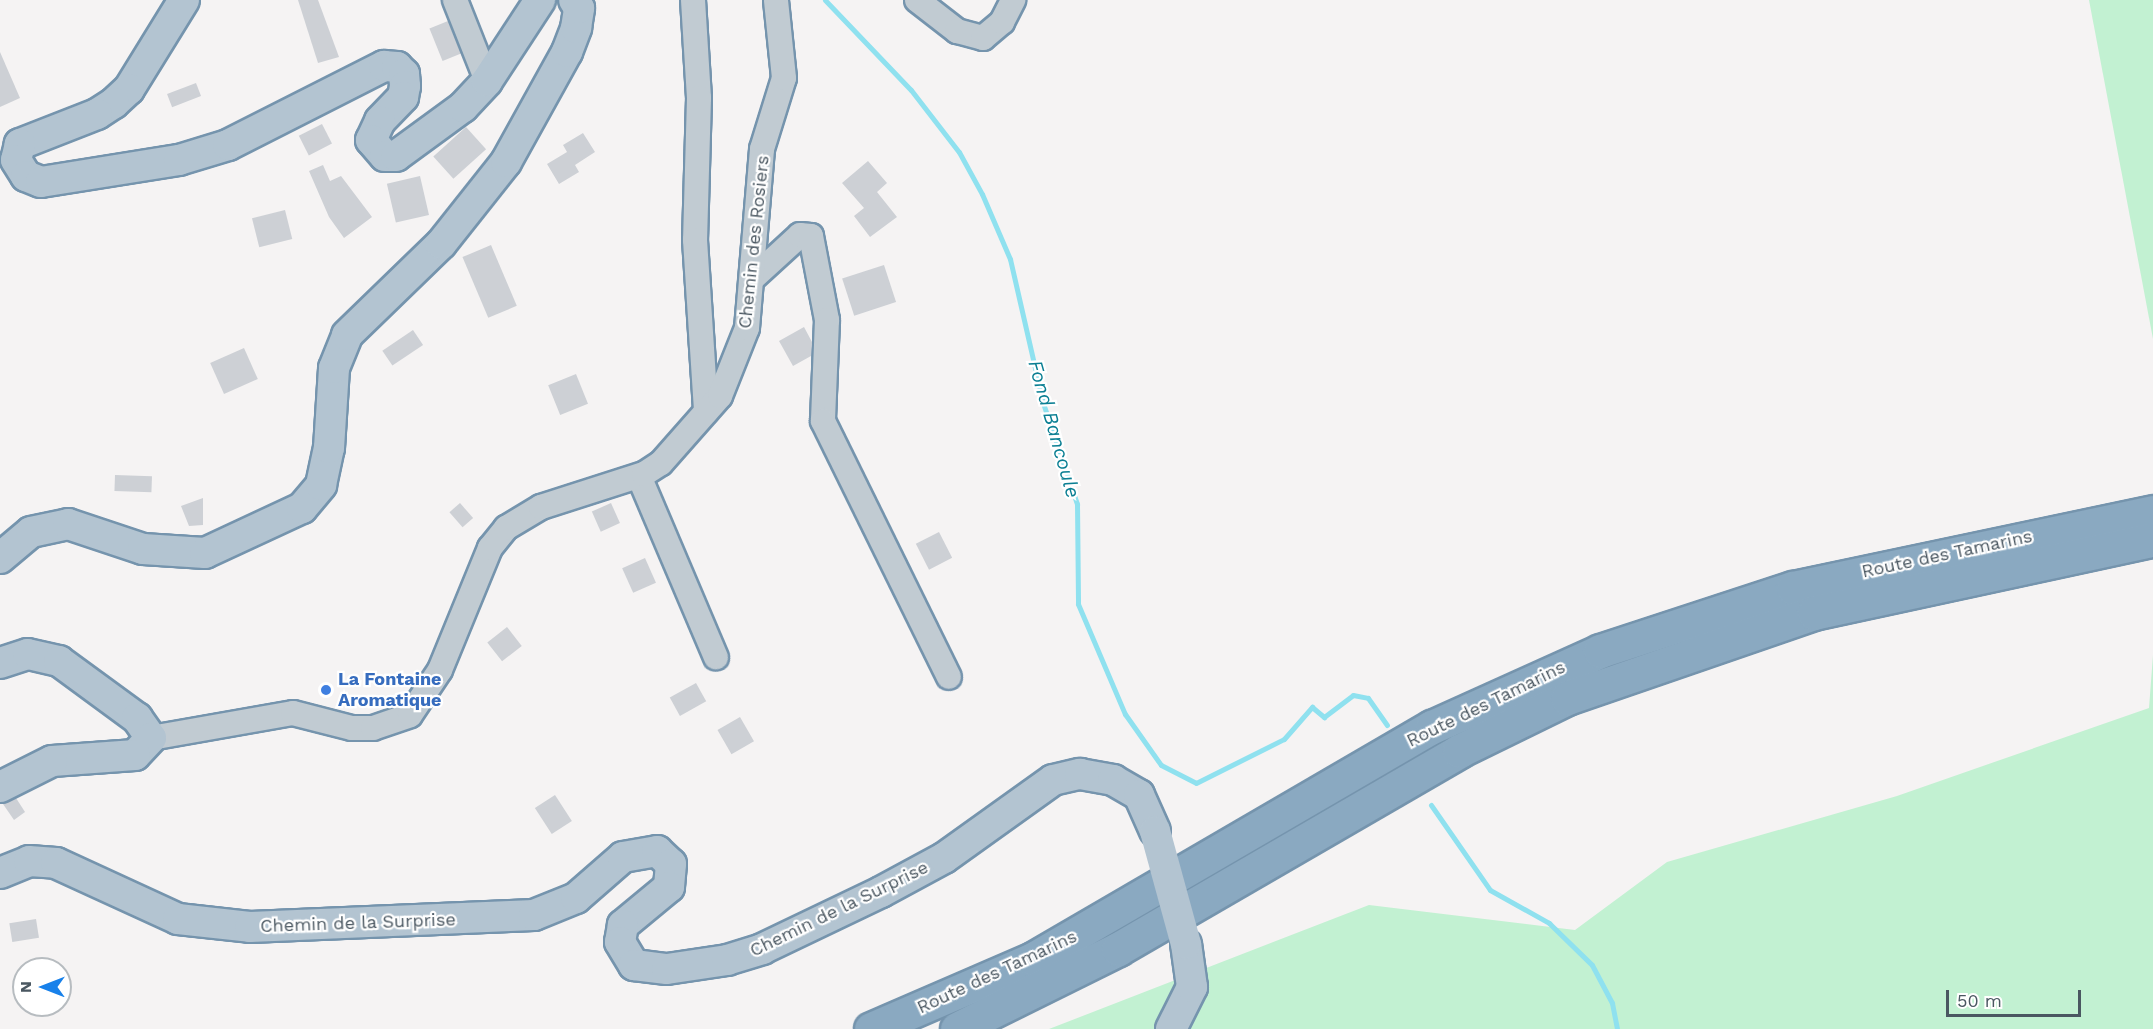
<!DOCTYPE html>
<style>
body{margin:0}
#map{position:relative;width:2153px;height:1029px;overflow:hidden;background:#f5f3f3;font-family:"Work Sans",sans-serif}
div>[style]{position:absolute}
[style*='--x']{left:calc(var(--x)*1px);top:calc(var(--y)*1px);width:calc(var(--w)*1px);rotate:calc(var(--a)*1deg)}
.green>*{inset:0;background:#c2f1d2}
.stream>*{height:5px;margin:-2.5px;padding:0 2.5px;transform-origin:2.5px;border-radius:2.5px;background:#8fe1ef}
.building>*{inset:0;background:#cdd0d5;transform-origin:0 0}
.roads{filter:drop-shadow(2px 0 #7594ad) drop-shadow(-2px 0 #7594ad) drop-shadow(0 2px #7594ad) drop-shadow(0 -2px #7594ad)}
.minor>*{height:24px;margin:-12px;padding:0 12px;transform-origin:12px;border-radius:12px;background:#c1cbd2}
.major>*{height:30px;margin:-15px;padding:0 15px;transform-origin:15px;border-radius:15px;background:#b3c4d1}
.highway>*{height:33px;margin:-16.5px;padding:0 16.5px;transform-origin:16.5px;border-radius:16.5px;background:#8aa9c1}
.major-bridge>*{height:30px;margin:-15px;padding:0 15px;transform-origin:15px;border-radius:15px;background:#b3c4d1}
.dots>*{width:16px;height:16px;translate:-50% -50%;box-sizing:border-box;border:3px solid #fff;border-radius:50%}
span{translate:-50% -50%;white-space:nowrap;text-align:center;line-height:1.15;-webkit-text-stroke:4.5px #fff;paint-order:stroke}
.street-label{font-size:18px;color:#4a5761}
.shop-label{font-size:18px;color:#366cbe;font-weight:700}
.left{translate:0 -50%;text-align:left}
.water-label{font-size:20px;color:#0b7f93;font-style:italic}
.north{position:absolute;left:12px;top:957px;width:60px;height:60px;box-sizing:border-box;background:#fff;border:2px solid #b7bcc0;border-radius:50%;rotate:270deg;font-size:16px;font-weight:700;line-height:24px;text-align:center;color:#4a5761}
.north::after{content:'';display:block;margin:auto;width:21px;height:27px;background:#1881ea;clip-path:polygon(50% 0,100% 100%,50% 72%,0 100%)}
.scale{position:absolute;left:1946px;top:990px;width:135px;height:27px;box-sizing:border-box;border:3px solid #4a5761;border-top:0;padding-left:8px;font-size:18px;line-height:21px;white-space:nowrap;color:#4a5761;-webkit-text-stroke:4px #fff;paint-order:stroke}
</style>
<div id="map">
<div class="green">
<div style="clip-path:polygon(2089px 0,2153px 0,2153px 339px)"></div>
<div style="clip-path:polygon(2153px 655px,2153px 1029px,1049px 1029px,1369px 905px,1575px 930px,1667px 862px,1897px 796px,2149px 708px)"></div>
</div>
<div class="stream">
<div style="--x:825;--y:0;--w:124;--a:46.3"></div>
<div style="--x:911;--y:90;--w:78;--a:52.3"></div>
<div style="--x:959;--y:152;--w:48;--a:61.3"></div>
<div style="--x:982;--y:194;--w:71;--a:66.7"></div>
<div style="--x:1010;--y:259;--w:148;--a:77.1"></div>
<div style="--x:1043;--y:403;--w:107;--a:71.4"></div>
<div style="--x:1077;--y:504;--w:100;--a:89.4"></div>
<div style="--x:1078;--y:604;--w:120;--a:66.9"></div>
<div style="--x:1125;--y:714;--w:62;--a:54.8"></div>
<div style="--x:1161;--y:765;--w:39;--a:27"></div>
<div style="--x:1196;--y:783;--w:98;--a:-26.6"></div>
<div style="--x:1284;--y:739;--w:43;--a:-48.8"></div>
<div style="--x:1312;--y:707;--w:16;--a:40"></div>
<div style="--x:1324;--y:717;--w:36;--a:-37"></div>
<div style="--x:1353;--y:695;--w:15;--a:11"></div>
<div style="--x:1368;--y:698;--w:33;--a:55"></div>
<div style="--x:1431;--y:805;--w:103;--a:55.2"></div>
<div style="--x:1490;--y:890;--w:68;--a:29.2"></div>
<div style="--x:1549;--y:923;--w:60;--a:44.3"></div>
<div style="--x:1592;--y:965;--w:43;--a:62.2"></div>
<div style="--x:1612;--y:1003;--w:26;--a:79"></div>
</div>
<div class="building">
<div style="clip-path:polygon(298px 0,318px 0,339px 57px,318px 63px)"></div>
<div style="left:448px;top:21px;width:35px;height:20px;rotate:68deg"></div>
<div style="clip-path:polygon(0 52px,20px 98px,0 107px)"></div>
<div style="left:196px;top:83px;width:14px;height:31px;rotate:69deg"></div>
<div style="left:322px;top:124px;width:22px;height:26px;rotate:63deg"></div>
<div style="left:466px;top:127px;width:30px;height:44px;rotate:48deg"></div>
<div style="clip-path:polygon(583px 133px,595px 152px,575px 165px,579px 172px,559px 184px,547px 164px,567px 152px,563px 145px)"></div>
<div style="clip-path:polygon(868px 161px,887px 183px,877px 192px,897px 217px,870px 237px,854px 216px,864px 208px,842px 183px)"></div>
<div style="clip-path:polygon(323px 165px,330px 181px,341px 176px,372px 217px,344px 238px,329px 217px,309px 171px)"></div>
<div style="left:420px;top:176px;width:40px;height:34px;rotate:77deg"></div>
<div style="left:285px;top:210px;width:30px;height:34px;rotate:76deg"></div>
<div style="left:491px;top:245px;width:66px;height:31px;rotate:67deg"></div>
<div style="left:884px;top:265px;width:39px;height:44px;rotate:72deg"></div>
<div style="clip-path:polygon(804px 327px,812px 342px,811px 356px,793px 366px,779px 341px)"></div>
<div style="left:413px;top:330px;width:18px;height:37px;rotate:56deg"></div>
<div style="left:244px;top:348px;width:34px;height:37px;rotate:66deg"></div>
<div style="left:576px;top:374px;width:32px;height:30px;rotate:68deg"></div>
<div style="left:115px;top:475px;width:37px;height:16px;rotate:2deg"></div>
<div style="clip-path:polygon(203px 498px,203px 525px,189px 526px,181px 506px)"></div>
<div style="left:460px;top:503px;width:20px;height:14px;rotate:49deg"></div>
<div style="left:611px;top:503px;width:22px;height:21px;rotate:66deg"></div>
<div style="left:939px;top:532px;width:29px;height:26px;rotate:63deg"></div>
<div style="left:645px;top:558px;width:27px;height:25px;rotate:66deg"></div>
<div style="left:507px;top:627px;width:24px;height:25px;rotate:52deg"></div>
<div style="left:696px;top:683px;width:21px;height:30px;rotate:61deg"></div>
<div style="left:740px;top:717px;width:28px;height:26px;rotate:60deg"></div>
<div style="left:555px;top:795px;width:31px;height:24px;rotate:57deg"></div>
<div style="clip-path:polygon(16px 798px,25px 812px,14px 820px,3px 804px)"></div>
<div style="left:36px;top:919px;width:19px;height:27px;rotate:81deg"></div>
</div>
<div class="roads">
<div class="minor">
<div style="--x:455;--y:0;--w:87;--a:68.4"></div>
<div style="--x:693;--y:0;--w:98;--a:86.5"></div>
<div style="--x:699;--y:98;--w:142;--a:91.6"></div>
<div style="--x:695;--y:240;--w:172;--a:86.3"></div>
<div style="--x:917;--y:0;--w:51;--a:37.8"></div>
<div style="--x:957;--y:31;--w:27;--a:15"></div>
<div style="--x:983;--y:38;--w:25;--a:-40"></div>
<div style="--x:1002;--y:22;--w:25;--a:-63"></div>
<div style="--x:752;--y:279;--w:65;--a:-42.5"></div>
<div style="--x:800;--y:235;--w:11;--a:5"></div>
<div style="--x:811;--y:236;--w:86;--a:79.2"></div>
<div style="--x:827;--y:320;--w:101;--a:92.3"></div>
<div style="--x:823;--y:421;--w:285;--a:63.8"></div>
<div style="--x:639;--y:476;--w:197;--a:67"></div>
<div style="--x:151;--y:738;--w:144;--a:-10"></div>
<div style="--x:293;--y:713;--w:61;--a:14.3"></div>
<div style="--x:352;--y:728;--w:21;--a:0"></div>
<div style="--x:373;--y:728;--w:39;--a:-19"></div>
<div style="--x:410;--y:715;--w:54;--a:-56.3"></div>
<div style="--x:440;--y:670;--w:132;--a:-67.7"></div>
<div style="--x:490;--y:548;--w:26;--a:-51"></div>
<div style="--x:506;--y:528;--w:41;--a:-31"></div>
<div style="--x:541;--y:507;--w:108;--a:-17.8"></div>
<div style="--x:644;--y:474;--w:20;--a:-33"></div>
<div style="--x:661;--y:463;--w:89;--a:-48.6"></div>
<div style="--x:720;--y:396;--w:73;--a:-68.3"></div>
<div style="--x:747;--y:328;--w:180;--a:-85.2"></div>
<div style="--x:762;--y:149;--w:74;--a:-72.8"></div>
<div style="--x:784;--y:78;--w:78;--a:-95.9"></div>
</div>
<div class="major">
<div style="--x:184;--y:0;--w:105;--a:121.7"></div>
<div style="--x:129;--y:89;--w:21;--a:137"></div>
<div style="--x:114;--y:103;--w:20;--a:147"></div>
<div style="--x:97;--y:114;--w:83;--a:158.7"></div>
<div style="--x:20;--y:144;--w:16;--a:104"></div>
<div style="--x:16;--y:160;--w:19;--a:58"></div>
<div style="--x:26;--y:176;--w:16;--a:22"></div>
<div style="--x:41;--y:182;--w:140;--a:-9.1"></div>
<div style="--x:179;--y:160;--w:51;--a:-17"></div>
<div style="--x:228;--y:145;--w:175;--a:-26.9"></div>
<div style="--x:384;--y:66;--w:13;--a:4"></div>
<div style="--x:397;--y:67;--w:10;--a:45"></div>
<div style="--x:404;--y:74;--w:12;--a:85"></div>
<div style="--x:405;--y:86;--w:11;--a:100"></div>
<div style="--x:403;--y:97;--w:33;--a:134"></div>
<div style="--x:380;--y:121;--w:21;--a:115"></div>
<div style="--x:371;--y:140;--w:21;--a:49"></div>
<div style="--x:385;--y:156;--w:11;--a:0"></div>
<div style="--x:396;--y:156;--w:83;--a:-36.2"></div>
<div style="--x:463;--y:107;--w:35;--a:-47"></div>
<div style="--x:487;--y:81;--w:97;--a:-56.8"></div>
<div style="--x:0;--y:558;--w:40;--a:-40"></div>
<div style="--x:31;--y:532;--w:38;--a:-12"></div>
<div style="--x:68;--y:524;--w:79;--a:18.4"></div>
<div style="--x:143;--y:549;--w:62;--a:3.7"></div>
<div style="--x:205;--y:553;--w:107;--a:-24.9"></div>
<div style="--x:302;--y:508;--w:30;--a:-50"></div>
<div style="--x:321;--y:485;--w:38;--a:-78"></div>
<div style="--x:329;--y:448;--w:80;--a:-86.4"></div>
<div style="--x:334;--y:368;--w:35;--a:-68"></div>
<div style="--x:347;--y:335;--w:131;--a:-44.1"></div>
<div style="--x:441;--y:244;--w:105;--a:-51.6"></div>
<div style="--x:506;--y:162;--w:126;--a:-61"></div>
<div style="--x:567;--y:52;--w:26;--a:-69"></div>
<div style="--x:576;--y:28;--w:20;--a:-81"></div>
<div style="--x:579;--y:8;--w:9;--a:-122"></div>
<div style="--x:0;--y:663;--w:29;--a:-18"></div>
<div style="--x:28;--y:654;--w:32;--a:13"></div>
<div style="--x:59;--y:661;--w:97;--a:36.2"></div>
<div style="--x:137;--y:718;--w:24;--a:55"></div>
<div style="--x:151;--y:738;--w:23;--a:133"></div>
<div style="--x:135;--y:755;--w:83;--a:175.9"></div>
<div style="--x:52;--y:761;--w:58;--a:153.4"></div>
<div style="--x:0;--y:873;--w:31;--a:-22"></div>
<div style="--x:29;--y:861;--w:27;--a:4"></div>
<div style="--x:56;--y:863;--w:134;--a:24.7"></div>
<div style="--x:178;--y:919;--w:72;--a:6.3"></div>
<div style="--x:250;--y:927;--w:284;--a:-2.4"></div>
<div style="--x:534;--y:915;--w:45;--a:-22"></div>
<div style="--x:576;--y:898;--w:62;--a:-41.1"></div>
<div style="--x:623;--y:857;--w:35;--a:-10"></div>
<div style="--x:657;--y:851;--w:19;--a:43"></div>
<div style="--x:671;--y:864;--w:23;--a:95"></div>
<div style="--x:669;--y:887;--w:60;--a:140.4"></div>
<div style="--x:623;--y:925;--w:17;--a:100"></div>
<div style="--x:620;--y:942;--w:27;--a:59"></div>
<div style="--x:634;--y:965;--w:33;--a:7"></div>
<div style="--x:667;--y:969;--w:61;--a:-8.5"></div>
<div style="--x:727;--y:960;--w:37;--a:-17"></div>
<div style="--x:762;--y:949;--w:132;--a:-25.6"></div>
<div style="--x:881;--y:892;--w:72;--a:-28.4"></div>
<div style="--x:944;--y:858;--w:134;--a:-35.6"></div>
<div style="--x:1053;--y:780;--w:28;--a:-13"></div>
<div style="--x:1080;--y:774;--w:34;--a:10"></div>
<div style="--x:1113;--y:780;--w:30;--a:30"></div>
<div style="--x:1139;--y:795;--w:39;--a:66"></div>
<div style="--x:1171;--y:1029;--w:47;--a:-63.4"></div>
<div style="--x:1192;--y:987;--w:43;--a:-97.9"></div>
</div>
<div class="highway">
<div style="--x:871;--y:1029;--w:176;--a:-23.4"></div>
<div style="--x:1033;--y:959;--w:462;--a:-30.2"></div>
<div style="--x:1432;--y:727;--w:184;--a:-24.3"></div>
<div style="--x:1600;--y:651;--w:203;--a:-18.1"></div>
<div style="--x:1793;--y:588;--w:368;--a:-11.9"></div>
<div style="--x:957;--y:1029;--w:180;--a:-26.4"></div>
<div style="--x:1118;--y:949;--w:394;--a:-30.1"></div>
<div style="--x:1459;--y:751;--w:120;--a:-26.1"></div>
<div style="--x:1567;--y:698;--w:261;--a:-19"></div>
<div style="--x:1814;--y:613;--w:347;--a:-12.2"></div>
</div>
</div>
<div class="major-bridge">
<div style="--x:1155;--y:831;--w:117;--a:74.7"></div>
</div>
<div class="dots">
<div style="left:326px;top:690px;background:#3f7fe0"></div>
</div>
<div class="street-label">
<span style="left:754px;top:242px;rotate:-84deg">Chemin des Rosiers</span>
<span style="left:1947px;top:554px;rotate:-12deg">Route des Tamarins</span>
<span style="left:1486px;top:704px;rotate:-26deg">Route des Tamarins</span>
<span style="left:839px;top:909px;rotate:-26deg">Chemin de la Surprise</span>
<span style="left:358px;top:923px;rotate:-2deg">Chemin de la Surprise</span>
<span style="left:997px;top:972px;rotate:-25deg">Route des Tamarins</span>
</div>
<div class="shop-label">
<span class="left" style="left:338px;top:690px">La Fontaine<br>Aromatique</span>
</div>
<div class="water-label">
<span style="left:1054px;top:429px;rotate:74deg">Fond Bancoule</span>
</div>
<div class="north">N</div>
<div class="scale">50 m</div>
</div>
